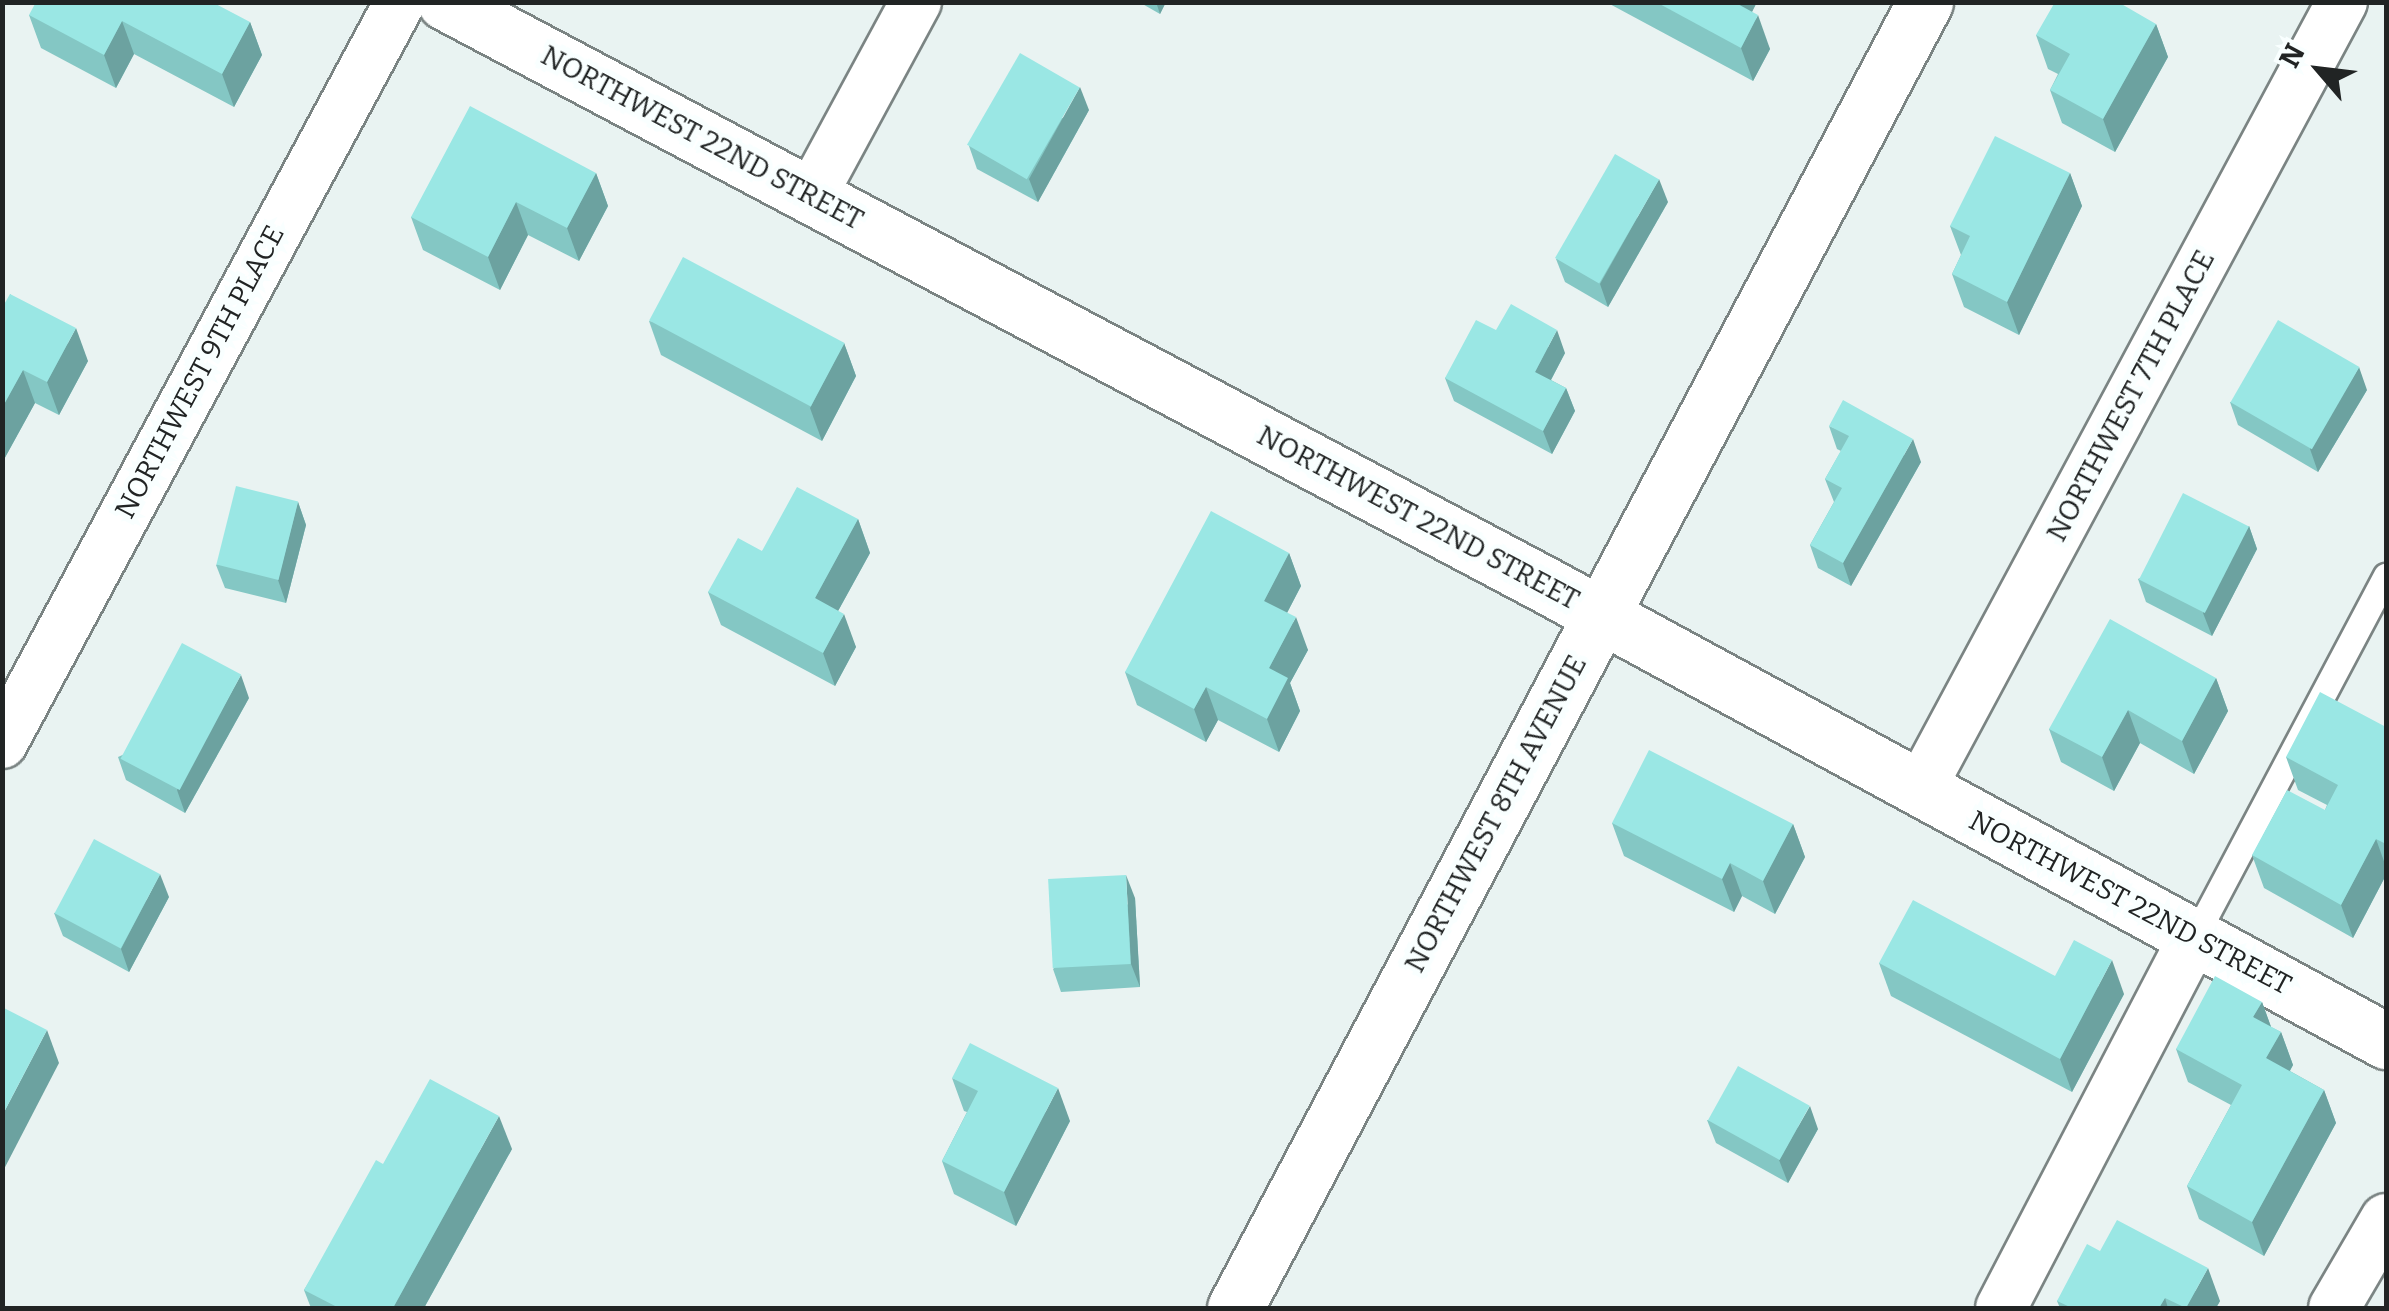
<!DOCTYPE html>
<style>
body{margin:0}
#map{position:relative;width:2389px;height:1311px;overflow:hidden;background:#e9f3f2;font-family:Bitter,serif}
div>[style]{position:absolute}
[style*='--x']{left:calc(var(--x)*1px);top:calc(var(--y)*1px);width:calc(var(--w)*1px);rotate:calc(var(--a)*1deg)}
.roads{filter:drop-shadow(2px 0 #7b8483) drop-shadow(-2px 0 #7b8483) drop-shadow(0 2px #7b8483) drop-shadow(0 -2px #7b8483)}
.lane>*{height:25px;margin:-12.5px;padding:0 12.5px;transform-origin:12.5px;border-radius:12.5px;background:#fff}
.street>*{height:50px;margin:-25px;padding:0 25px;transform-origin:25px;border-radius:25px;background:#fff}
.secondary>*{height:55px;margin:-27.5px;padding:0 27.5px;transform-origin:27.5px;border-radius:27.5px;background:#fff}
.wall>*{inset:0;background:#84c7c4}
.shaded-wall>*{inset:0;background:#6ca2a0}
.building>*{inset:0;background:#9ae7e4;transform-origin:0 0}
span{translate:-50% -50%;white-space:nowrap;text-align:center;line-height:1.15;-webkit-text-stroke:9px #f9ffff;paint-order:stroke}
.street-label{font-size:28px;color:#212424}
.frame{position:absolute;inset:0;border:5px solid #212424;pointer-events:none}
.north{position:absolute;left:2269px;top:20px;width:100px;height:100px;-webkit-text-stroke:8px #f9ffff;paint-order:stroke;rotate:298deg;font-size:28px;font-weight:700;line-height:40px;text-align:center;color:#212424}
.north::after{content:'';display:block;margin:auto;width:35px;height:45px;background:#212424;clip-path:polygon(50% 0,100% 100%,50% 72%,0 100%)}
</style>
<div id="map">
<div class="roads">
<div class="lane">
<div style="--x:2194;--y:938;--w:410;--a:-62.1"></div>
</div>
<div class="street">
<div style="--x:811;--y:196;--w:221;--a:-61.6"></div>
<div style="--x:2;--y:743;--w:841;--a:-61.76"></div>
<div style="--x:1920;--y:789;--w:893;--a:-61.8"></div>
<div style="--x:2001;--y:1308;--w:417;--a:-62.5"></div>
<div style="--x:2334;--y:1308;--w:103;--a:-59.7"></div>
</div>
<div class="secondary">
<div style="--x:445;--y:2;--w:1254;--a:27.91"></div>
<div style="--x:1553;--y:589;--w:948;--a:28.49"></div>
<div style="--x:1235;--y:1308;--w:1477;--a:-62.15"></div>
</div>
</div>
<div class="wall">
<div style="clip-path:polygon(1139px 2px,1166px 2px,1160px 14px)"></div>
<div style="clip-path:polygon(1606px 2px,1757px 2px,1752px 12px,1770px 49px,1753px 81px)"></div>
<div style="clip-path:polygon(29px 15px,250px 22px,262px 55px,234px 107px,134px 54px,116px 88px,41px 48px)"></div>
<div style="clip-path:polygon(2156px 24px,2168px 57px,2115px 152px,2062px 123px,2050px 90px,2058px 74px,2048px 69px,2036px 35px)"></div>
<div style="clip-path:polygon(1089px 110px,1038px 202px,977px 169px,969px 146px)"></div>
<div style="clip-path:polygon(596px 173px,608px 206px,579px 261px,528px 235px,500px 290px,423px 250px,411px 217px)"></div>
<div style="clip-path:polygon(2070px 173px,2082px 206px,2019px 335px,1964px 307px,1952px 274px,1961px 255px,1950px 226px)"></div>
<div style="clip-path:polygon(1668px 202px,1608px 307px,1565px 282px,1556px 259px)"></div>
<div style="clip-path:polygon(10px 294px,88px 361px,59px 415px,35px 403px,2px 463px)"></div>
<div style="clip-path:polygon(649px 321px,844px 343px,856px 376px,822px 441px,661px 355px)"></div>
<div style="clip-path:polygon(1496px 330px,1565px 353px,1551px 380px,1566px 388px,1575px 411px,1552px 454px,1454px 401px,1445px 378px)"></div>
<div style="clip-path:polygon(2367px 390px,2318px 472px,2238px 425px,2230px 402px)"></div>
<div style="clip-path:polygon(1829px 426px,1921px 462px,1851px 586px,1818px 568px,1810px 545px,1834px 502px,1825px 479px,1841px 451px,1837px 449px)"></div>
<div style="clip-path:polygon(298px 502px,306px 525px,286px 603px,225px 588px,216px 565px)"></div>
<div style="clip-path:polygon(858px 519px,870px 553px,838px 611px,856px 647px,835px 686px,721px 625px,708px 592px,762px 551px)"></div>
<div style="clip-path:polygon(2249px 526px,2257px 549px,2212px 636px,2146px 602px,2138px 579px)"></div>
<div style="clip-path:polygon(1289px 553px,1301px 586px,1287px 613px,1308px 650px,1290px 683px,1300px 711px,1279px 752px,1218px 720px,1206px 742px,1137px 705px,1125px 672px)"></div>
<div style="clip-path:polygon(2216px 678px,2228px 711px,2194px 774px,2140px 743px,2114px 791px,2061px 762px,2049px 729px)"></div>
<div style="clip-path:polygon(249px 698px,185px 813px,126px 780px,118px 757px)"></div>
<div style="clip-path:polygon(2386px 727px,2386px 875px,2353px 938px,2264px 888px,2252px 855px,2325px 810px,2327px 805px,2298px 790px,2286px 757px)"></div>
<div style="clip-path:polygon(1612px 823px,1793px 824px,1805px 857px,1775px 914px,1742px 896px,1734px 912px,1624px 856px)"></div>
<div style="clip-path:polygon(169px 897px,129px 972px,63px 936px,54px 913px)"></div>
<div style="clip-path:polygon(1135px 898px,1140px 987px,1061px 992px,1053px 969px)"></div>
<div style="clip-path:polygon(1879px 963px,2055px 976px,2124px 994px,2072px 1092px,1891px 996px)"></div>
<div style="clip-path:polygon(2262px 1002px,2271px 1027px,2281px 1032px,2293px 1065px,2290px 1071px,2324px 1090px,2336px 1123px,2264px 1256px,2199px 1219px,2187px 1186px,2231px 1105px,2188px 1082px,2176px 1049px)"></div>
<div style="clip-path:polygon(952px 1078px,1070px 1121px,1016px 1226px,954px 1194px,942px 1161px,967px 1112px,964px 1111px)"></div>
<div style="clip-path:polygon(1707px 1120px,1818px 1129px,1788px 1183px,1716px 1143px)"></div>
<div style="clip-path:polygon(512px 1149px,424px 1308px,311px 1308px,304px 1290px,383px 1164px)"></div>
<div style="clip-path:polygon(2100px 1251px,2220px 1301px,2216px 1308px,2060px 1308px,2057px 1301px)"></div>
</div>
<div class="shaded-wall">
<div style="clip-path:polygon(1156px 2px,1166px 2px,1160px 14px)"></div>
<div style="clip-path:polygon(1730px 2px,1757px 2px,1741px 33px)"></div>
<div style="clip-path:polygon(1758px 15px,1770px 49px,1753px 81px,1741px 48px)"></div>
<div style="clip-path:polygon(122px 21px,134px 54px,116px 88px,104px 55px)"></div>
<div style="clip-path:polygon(250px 22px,262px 55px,234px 107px,222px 74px)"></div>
<div style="clip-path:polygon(2156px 24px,2168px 57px,2115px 152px,2103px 119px)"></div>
<div style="clip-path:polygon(1080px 87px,1089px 110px,1038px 202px,1029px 179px)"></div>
<div style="clip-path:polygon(596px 173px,608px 206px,579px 261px,567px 228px)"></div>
<div style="clip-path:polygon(2070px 173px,2082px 206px,2019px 335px,2007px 302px)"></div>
<div style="clip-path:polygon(1659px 179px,1668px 202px,1608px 307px,1600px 284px)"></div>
<div style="clip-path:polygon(516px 202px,528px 235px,500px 290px,488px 257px)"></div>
<div style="clip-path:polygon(76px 328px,88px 361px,59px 415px,47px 382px)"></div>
<div style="clip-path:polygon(1557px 330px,1565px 353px,1543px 395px,1535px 372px)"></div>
<div style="clip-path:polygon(844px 343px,856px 376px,822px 441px,810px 408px)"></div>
<div style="clip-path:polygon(2359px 367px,2367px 390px,2318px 472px,2310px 449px)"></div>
<div style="clip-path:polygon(23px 370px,35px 403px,2px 463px,2px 408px)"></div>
<div style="clip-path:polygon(1566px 388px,1575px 411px,1552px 454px,1543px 431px)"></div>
<div style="clip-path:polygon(1913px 439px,1921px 462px,1851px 586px,1843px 563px)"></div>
<div style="clip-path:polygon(298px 502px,306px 525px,286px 603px,278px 580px)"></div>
<div style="clip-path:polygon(858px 519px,870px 553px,827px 631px,815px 598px)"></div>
<div style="clip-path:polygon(2249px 526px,2257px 549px,2212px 636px,2203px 613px)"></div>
<div style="clip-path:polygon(1289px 553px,1301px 586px,1276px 634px,1264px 601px)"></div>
<div style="clip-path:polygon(844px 614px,856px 647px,835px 686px,823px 653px)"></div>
<div style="clip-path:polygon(1296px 617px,1308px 650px,1290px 683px,1300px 711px,1279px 752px,1267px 719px,1269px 668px)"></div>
<div style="clip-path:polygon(241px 675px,249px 698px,185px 813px,177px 790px)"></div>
<div style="clip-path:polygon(2216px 678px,2228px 711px,2194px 774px,2182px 741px)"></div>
<div style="clip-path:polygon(1206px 687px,1218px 720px,1206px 742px,1194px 709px)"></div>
<div style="clip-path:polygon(2128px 710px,2140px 743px,2114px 791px,2102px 757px)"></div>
<div style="clip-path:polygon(1793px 824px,1805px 857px,1775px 914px,1763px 881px)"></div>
<div style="clip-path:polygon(2376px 839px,2386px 867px,2386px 875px,2353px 938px,2341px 905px)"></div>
<div style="clip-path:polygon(1730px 863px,1742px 896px,1734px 912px,1722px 879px)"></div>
<div style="clip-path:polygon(160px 874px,169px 897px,129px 972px,121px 949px)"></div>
<div style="clip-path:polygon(1126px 875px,1135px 898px,1140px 987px,1131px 964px)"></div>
<div style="clip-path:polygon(2112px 960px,2124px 994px,2072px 1092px,2060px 1059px)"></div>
<div style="clip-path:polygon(2262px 1002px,2274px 1035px,2253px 1017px)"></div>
<div style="clip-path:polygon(47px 1030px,59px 1063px,2px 1173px,2px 1116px)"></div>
<div style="clip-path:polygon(2281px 1032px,2293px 1065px,2278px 1091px,2266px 1058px)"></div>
<div style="clip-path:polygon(1058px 1088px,1070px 1121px,1016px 1226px,1004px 1192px)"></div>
<div style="clip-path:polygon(2324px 1090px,2336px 1123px,2264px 1256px,2252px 1222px)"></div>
<div style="clip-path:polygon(1810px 1106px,1818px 1129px,1788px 1183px,1779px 1160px)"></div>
<div style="clip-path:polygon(499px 1116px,512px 1149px,424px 1308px,393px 1308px)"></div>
<div style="clip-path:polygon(2208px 1268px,2220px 1301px,2216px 1308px,2186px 1308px)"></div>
<div style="clip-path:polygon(2165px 1298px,2168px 1308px,2159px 1308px)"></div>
</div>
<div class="building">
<div style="clip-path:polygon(36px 2px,212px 2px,250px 22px,222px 74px,122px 21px,104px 55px,29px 15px)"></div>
<div style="clip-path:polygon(1656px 2px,1734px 2px,1758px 15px,1741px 48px)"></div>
<div style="clip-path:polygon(2055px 2px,2118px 2px,2156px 24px,2103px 119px,2050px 90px,2070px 54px,2036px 35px)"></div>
<div style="left:1020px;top:53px;width:69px;height:106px;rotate:30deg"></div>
<div style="clip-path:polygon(470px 106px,596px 173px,567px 228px,516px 202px,488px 257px,411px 217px)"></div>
<div style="clip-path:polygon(1995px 136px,2070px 173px,2007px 302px,1952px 274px,1970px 236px,1950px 226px)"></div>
<div style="left:1615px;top:154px;width:51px;height:120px;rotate:30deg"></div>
<div style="left:683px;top:257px;width:183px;height:72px;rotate:28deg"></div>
<div style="clip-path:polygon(10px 294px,76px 328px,47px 382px,23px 370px,2px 408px,2px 308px)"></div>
<div style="clip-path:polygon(1511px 304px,1557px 330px,1535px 372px,1566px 388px,1543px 431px,1445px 378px,1476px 320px,1496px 330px)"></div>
<div style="left:2278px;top:320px;width:94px;height:95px;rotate:30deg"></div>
<div style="clip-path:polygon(1843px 400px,1913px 439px,1843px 563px,1810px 545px,1842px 488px,1825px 479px,1849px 436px,1829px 426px)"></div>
<div style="left:236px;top:486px;width:64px;height:81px;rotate:14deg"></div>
<div style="clip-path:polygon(797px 487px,858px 519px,815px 598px,844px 614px,823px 653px,708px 592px,738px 538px,762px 551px)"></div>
<div style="left:2183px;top:493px;width:74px;height:97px;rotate:27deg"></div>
<div style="clip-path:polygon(1211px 511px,1289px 553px,1264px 601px,1296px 617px,1269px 668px,1288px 678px,1267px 719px,1206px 687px,1194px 709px,1125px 672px)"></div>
<div style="clip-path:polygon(2110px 619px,2216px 678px,2182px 741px,2128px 710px,2102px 757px,2049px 729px)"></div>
<div style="left:182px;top:643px;width:67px;height:131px;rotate:28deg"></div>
<div style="clip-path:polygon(2320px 692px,2386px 727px,2386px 844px,2376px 839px,2341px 905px,2252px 855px,2287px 790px,2325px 810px,2338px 785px,2286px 757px)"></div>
<div style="clip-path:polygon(1649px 750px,1793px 824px,1763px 881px,1730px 863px,1722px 879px,1612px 823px)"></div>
<div style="left:94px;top:839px;width:75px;height:84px;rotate:28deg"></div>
<div style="left:1126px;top:875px;width:89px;height:78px;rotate:87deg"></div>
<div style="clip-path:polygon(1913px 900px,2055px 976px,2074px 940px,2112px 960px,2060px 1059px,1879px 963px)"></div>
<div style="clip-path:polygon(2215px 976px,2262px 1002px,2253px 1017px,2281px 1032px,2266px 1058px,2324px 1090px,2252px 1222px,2187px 1186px,2242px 1085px,2176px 1049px)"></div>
<div style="clip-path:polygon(2px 1007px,47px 1030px,2px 1116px)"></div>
<div style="clip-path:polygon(970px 1043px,1058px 1088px,1004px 1192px,942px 1161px,978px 1091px,952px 1078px)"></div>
<div style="left:1738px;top:1066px;width:82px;height:62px;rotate:29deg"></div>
<div style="clip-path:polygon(430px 1079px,499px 1116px,393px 1308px,339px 1308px,304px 1290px,376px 1160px,383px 1164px)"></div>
<div style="clip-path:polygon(2117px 1220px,2208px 1268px,2186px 1308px,2165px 1298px,2159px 1308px,2072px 1308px,2057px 1301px,2087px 1244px,2100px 1251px)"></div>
</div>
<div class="street-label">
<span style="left:702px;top:138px;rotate:28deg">NORTHWEST 22ND STREET</span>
<span style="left:200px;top:372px;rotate:-62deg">NORTHWEST 9TH PLACE</span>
<span style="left:2131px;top:396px;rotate:-62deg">NORTHWEST 7TH PLACE</span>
<span style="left:1418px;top:518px;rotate:28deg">NORTHWEST 22ND STREET</span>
<span style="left:1496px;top:814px;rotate:-62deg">NORTHWEST 8TH AVENUE</span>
<span style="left:2130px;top:903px;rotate:28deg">NORTHWEST 22ND STREET</span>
</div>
<div class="frame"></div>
<div class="north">N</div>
</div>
